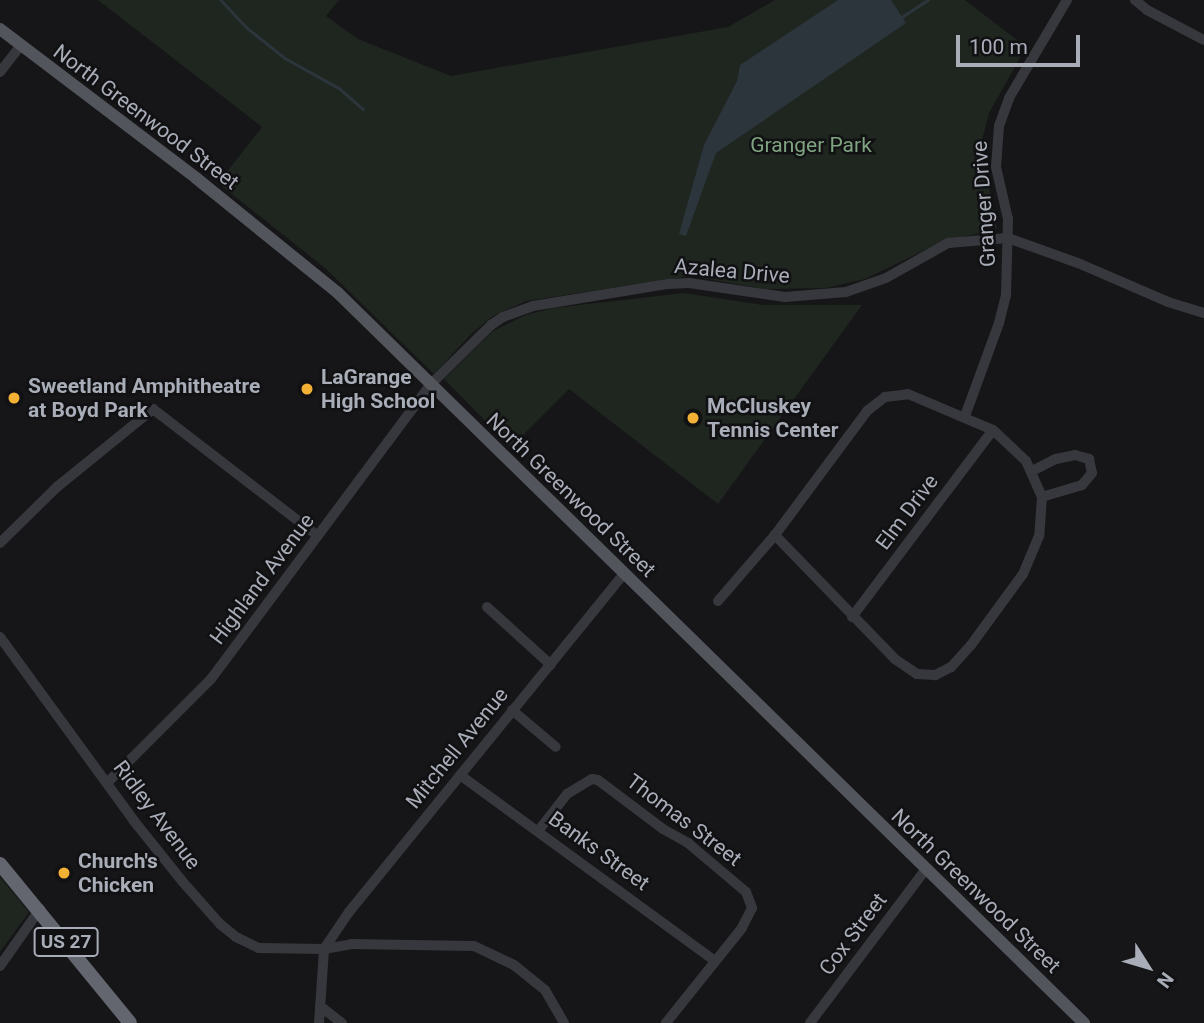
<!DOCTYPE html>
<style>
body{margin:0}
#map{position:relative;width:1204px;height:1023px;overflow:hidden;background:#161618;font-family:Roboto,sans-serif}
div>[style]{position:absolute}
[style*='--x']{left:calc(var(--x)*1px);top:calc(var(--y)*1px);width:calc(var(--w)*1px);rotate:calc(var(--a)*1deg)}
.green>*{inset:0;background:#1e261f}
.water>*{inset:0;background:#2c353c}
.stream>*{height:2.5px;margin:-1.25px;padding:0 1.25px;transform-origin:1.25px;border-radius:1.25px;background:#2c353c}
.minor>*{height:10px;margin:-5px;padding:0 5px;transform-origin:5px;border-radius:5px;background:#37383d}
.major>*{height:12px;margin:-6px;padding:0 6px;transform-origin:6px;border-radius:6px;background:#53555c}
.highway>*{height:14px;margin:-7px;padding:0 7px;transform-origin:7px;border-radius:7px;background:#63666e}
.dots>*{width:19px;height:19px;translate:-50% -50%;box-sizing:border-box;border:4px solid #111113;border-radius:50%}
span{translate:-50% -50%;white-space:nowrap;text-align:center;line-height:1.15;-webkit-text-stroke:5px #111113;paint-order:stroke}
.shield-label span{padding:2px 5px;background:#111113;border:2px solid;border-radius:5px;-webkit-text-stroke-width:0}
.shield-label{font-size:19px;color:#a8adb8;font-weight:700}
.street-label{font-size:21px;color:#a8adb8}
.park-label{font-size:21px;color:#7fa381}
.poi-label{font-size:21px;color:#a8adb8;font-weight:700}
.left{translate:0 -50%;text-align:left}
.north{position:absolute;left:1113px;top:932px;width:70px;height:70px;-webkit-text-stroke:5px #111113;paint-order:stroke;rotate:127deg;font-size:19px;font-weight:700;line-height:28px;text-align:center;color:#a8adb8}
.north::after{content:'';display:block;margin:auto;width:24px;height:32px;background:#a8adb8;clip-path:polygon(50% 0,100% 100%,50% 72%,0 100%)}
.scale{position:absolute;left:956px;top:35px;width:124px;height:32px;box-sizing:border-box;border:4px solid #a8adb8;border-top:0;padding-left:9px;font-size:21px;line-height:24px;white-space:nowrap;color:#a8adb8;-webkit-text-stroke:5px #111113;paint-order:stroke}
</style>
<div id="map">
<div class="green">
<div style="clip-path:polygon(98px 0,339px 0,326px 16px,358px 39px,451px 76px,728px 27px,775px 0,965px 0,1026px 47px,989px 113px,981px 144px,997px 229px,941px 242px,865px 279px,826px 288px,764px 289px,691px 276px,526px 301px,493px 316px,472px 333px,434px 374px,325px 268px,218px 183px,262px 127px)"></div>
<div style="clip-path:polygon(684px 293px,763px 305px,862px 305px,718px 504px,569px 389px,511px 447px,444px 379px,493px 331px,526px 315px,553px 308px)"></div>
<div style="clip-path:polygon(0 877px,29px 912px,0 952px)"></div>
</div>
<div class="water">
<div style="clip-path:polygon(838px 0,891px 0,906px 23px,716px 153px,686px 236px,679px 234px,704px 145px,737px 81px,740px 65px)"></div>
</div>
<div class="stream">
<div style="--x:221;--y:0;--w:37;--a:47"></div>
<div style="--x:246;--y:27;--w:50;--a:38.5"></div>
<div style="--x:285;--y:58;--w:62;--a:29.1"></div>
<div style="--x:339;--y:88;--w:32;--a:41"></div>
<div style="--x:900;--y:18;--w:33;--a:-33"></div>
</div>
<div class="minor">
<div style="--x:1135;--y:0;--w:16;--a:40"></div>
<div style="--x:1147;--y:10;--w:64;--a:27.8"></div>
<div style="--x:0;--y:72;--w:34;--a:-52"></div>
<div style="--x:965;--y:416;--w:99;--a:-69.9"></div>
<div style="--x:999;--y:323;--w:29;--a:-76"></div>
<div style="--x:1006;--y:295;--w:76;--a:-88.5"></div>
<div style="--x:1008;--y:219;--w:53;--a:-103"></div>
<div style="--x:996;--y:167;--w:41;--a:-85.8"></div>
<div style="--x:999;--y:126;--w:30;--a:-70"></div>
<div style="--x:1009;--y:98;--w:114;--a:-59.4"></div>
<div style="--x:1032;--y:471;--w:27;--a:-27"></div>
<div style="--x:1056;--y:459;--w:19;--a:-12"></div>
<div style="--x:1075;--y:455;--w:15;--a:16"></div>
<div style="--x:1089;--y:459;--w:14;--a:78"></div>
<div style="--x:1092;--y:473;--w:16;--a:130"></div>
<div style="--x:1082;--y:485;--w:42;--a:163.3"></div>
<div style="--x:0;--y:543;--w:80;--a:-44.5"></div>
<div style="--x:57;--y:487;--w:124;--a:-39.1"></div>
<div style="--x:153;--y:409;--w:208;--a:37.6"></div>
<div style="--x:718;--y:601;--w:87;--a:-49.2"></div>
<div style="--x:775;--y:535;--w:154;--a:-53.4"></div>
<div style="--x:867;--y:411;--w:23;--a:-38"></div>
<div style="--x:885;--y:397;--w:23;--a:-7"></div>
<div style="--x:908;--y:394;--w:92;--a:23"></div>
<div style="--x:993;--y:430;--w:45;--a:43.2"></div>
<div style="--x:1026;--y:461;--w:39;--a:66"></div>
<div style="--x:1042;--y:497;--w:39;--a:94"></div>
<div style="--x:1039;--y:536;--w:41;--a:112.8"></div>
<div style="--x:1023;--y:574;--w:88;--a:126.2"></div>
<div style="--x:971;--y:645;--w:30;--a:132"></div>
<div style="--x:951;--y:667;--w:18;--a:153"></div>
<div style="--x:935;--y:675;--w:18;--a:-177"></div>
<div style="--x:917;--y:674;--w:27;--a:-146"></div>
<div style="--x:895;--y:659;--w:173;--a:-134.1"></div>
<div style="--x:487;--y:607;--w:86;--a:42.2"></div>
<div style="--x:852;--y:617;--w:234;--a:-53"></div>
<div style="--x:0;--y:637;--w:228;--a:53.9"></div>
<div style="--x:134;--y:821;--w:77;--a:51.3"></div>
<div style="--x:182;--y:881;--w:57;--a:48.5"></div>
<div style="--x:220;--y:924;--w:21;--a:39"></div>
<div style="--x:236;--y:937;--w:25;--a:26"></div>
<div style="--x:259;--y:948;--w:65;--a:0.9"></div>
<div style="--x:324;--y:949;--w:27;--a:-10"></div>
<div style="--x:351;--y:944;--w:123;--a:0.9"></div>
<div style="--x:474;--y:946;--w:44;--a:25.4"></div>
<div style="--x:514;--y:965;--w:40;--a:39"></div>
<div style="--x:545;--y:990;--w:38;--a:60"></div>
<div style="--x:512;--y:710;--w:57;--a:40.1"></div>
<div style="--x:460;--y:775;--w:314;--a:36.1"></div>
<div style="--x:108;--y:782;--w:146;--a:-45"></div>
<div style="--x:211;--y:679;--w:367;--a:-53.3"></div>
<div style="--x:430;--y:385;--w:86;--a:-44.5"></div>
<div style="--x:491;--y:325;--w:14;--a:-34"></div>
<div style="--x:503;--y:317;--w:32;--a:-20"></div>
<div style="--x:533;--y:306;--w:137;--a:-9.3"></div>
<div style="--x:668;--y:284;--w:21;--a:-3"></div>
<div style="--x:689;--y:283;--w:97;--a:8.3"></div>
<div style="--x:785;--y:297;--w:61;--a:-4.7"></div>
<div style="--x:846;--y:292;--w:42;--a:-19.3"></div>
<div style="--x:886;--y:278;--w:71;--a:-29.4"></div>
<div style="--x:948;--y:243;--w:60;--a:-4.8"></div>
<div style="--x:1008;--y:238;--w:74;--a:19.7"></div>
<div style="--x:1078;--y:263;--w:98;--a:23.4"></div>
<div style="--x:1168;--y:302;--w:38;--a:17"></div>
<div style="--x:539;--y:830;--w:46;--a:-52.1"></div>
<div style="--x:567;--y:794;--w:29;--a:-31"></div>
<div style="--x:592;--y:779;--w:6;--a:9"></div>
<div style="--x:598;--y:780;--w:81;--a:37"></div>
<div style="--x:663;--y:829;--w:29;--a:29"></div>
<div style="--x:688;--y:843;--w:76;--a:40.2"></div>
<div style="--x:746;--y:892;--w:17;--a:69"></div>
<div style="--x:752;--y:908;--w:22;--a:117"></div>
<div style="--x:742;--y:928;--w:122;--a:128.7"></div>
<div style="--x:0;--y:966;--w:70;--a:-54.9"></div>
<div style="--x:320;--y:1006;--w:28;--a:38"></div>
<div style="--x:319;--y:1023;--w:74;--a:-86.1"></div>
<div style="--x:324;--y:949;--w:45;--a:-56"></div>
<div style="--x:349;--y:912;--w:436;--a:-50.9"></div>
<div style="--x:810;--y:1023;--w:193;--a:-53"></div>
</div>
<div class="major">
<div style="--x:0;--y:29;--w:246;--a:37.2"></div>
<div style="--x:196;--y:178;--w:183;--a:39"></div>
<div style="--x:338;--y:293;--w:1044;--a:44.38"></div>
</div>
<div class="highway">
<div style="--x:0;--y:864;--w:205;--a:50.7"></div>
</div>
<div class="dots">
<div style="left:307px;top:389px;background:#f2b134"></div>
<div style="left:14px;top:398px;background:#f2b134"></div>
<div style="left:693px;top:418px;background:#f2b134"></div>
<div style="left:64px;top:873px;background:#f2b134"></div>
</div>
<div class="shield-label">
<span style="left:66px;top:942px">US 27</span>
</div>
<div class="street-label">
<span style="left:146px;top:117px;rotate:37deg">North Greenwood Street</span>
<span style="left:984px;top:204px;rotate:-94deg">Granger Drive</span>
<span style="left:732px;top:271px;rotate:5deg">Azalea Drive</span>
<span style="left:571px;top:495px;rotate:44deg">North Greenwood Street</span>
<span style="left:907px;top:512px;rotate:-53deg">Elm Drive</span>
<span style="left:262px;top:579px;rotate:-53deg">Highland Avenue</span>
<span style="left:457px;top:748px;rotate:-51deg">Mitchell Avenue</span>
<span style="left:157px;top:815px;rotate:53deg">Ridley Avenue</span>
<span style="left:684px;top:820px;rotate:37deg">Thomas Street</span>
<span style="left:599px;top:851px;rotate:36deg">Banks Street</span>
<span style="left:976px;top:891px;rotate:44deg">North Greenwood Street</span>
<span style="left:853px;top:934px;rotate:-53deg">Cox Street</span>
</div>
<div class="park-label">
<span style="left:811px;top:145px">Granger Park</span>
</div>
<div class="poi-label">
<span class="left" style="left:321px;top:389px">LaGrange<br>High School</span>
<span class="left" style="left:28px;top:398px">Sweetland Amphitheatre<br>at Boyd Park</span>
<span class="left" style="left:707px;top:418px">McCluskey<br>Tennis Center</span>
<span class="left" style="left:78px;top:873px">Church's<br>Chicken</span>
</div>
<div class="north">N</div>
<div class="scale">100 m</div>
</div>
